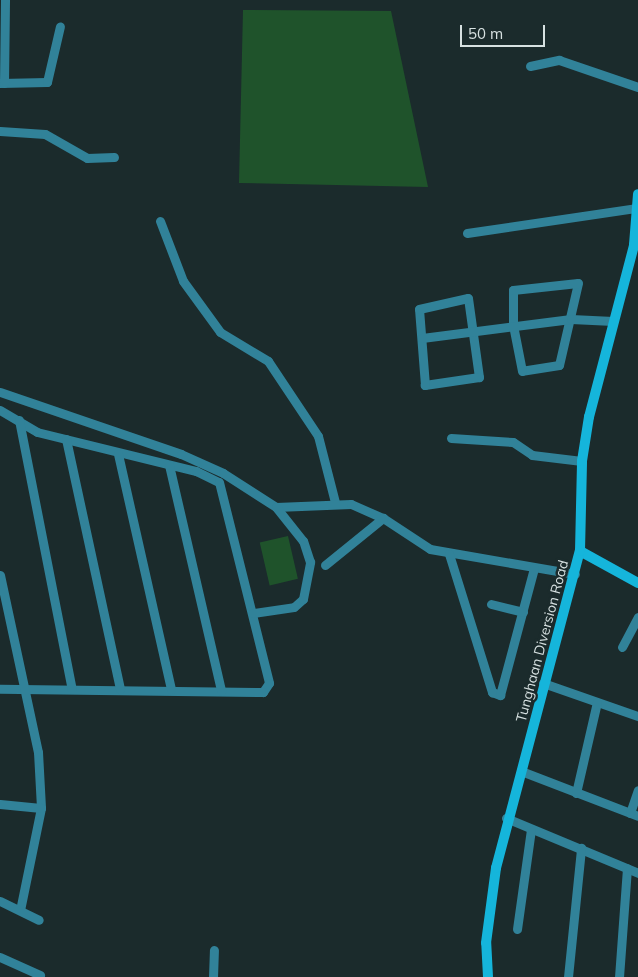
<!DOCTYPE html>
<style>
body{margin:0}
#map{position:relative;width:638px;height:977px;overflow:hidden;background:#1b2b2c;font-family:Mulish,sans-serif}
div>[style]{position:absolute}
[style*='--x']{left:calc(var(--x)*1px);top:calc(var(--y)*1px);width:calc(var(--w)*1px);rotate:calc(var(--a)*1deg)}
.green>*{inset:0;background:#1f532b;transform-origin:0 0}
.street>*{height:9px;margin:-4.5px;padding:0 4.5px;transform-origin:4.5px;border-radius:4.5px;background:#318299}
.secondary>*{height:10px;margin:-5px;padding:0 5px;transform-origin:5px;border-radius:5px;background:#15b5db}
span{translate:-50% -50%;white-space:nowrap;text-align:center;line-height:1.15;-webkit-text-stroke:5px #1b2b2c;paint-order:stroke}
.street-label{font-size:14px;color:#d7e1e1}
.scale{position:absolute;left:460px;top:25px;width:85px;height:22px;box-sizing:border-box;border:2px solid #d7e1e1;border-top:0;padding-left:6px;font-size:15px;line-height:18px;white-space:nowrap;color:#d7e1e1;-webkit-text-stroke:4px #1b2b2c;paint-order:stroke}
</style>
<div id="map">
<div class="green">
<div style="clip-path:polygon(243px 10px,391px 11px,428px 187px,239px 183px)"></div>
<div style="left:288px;top:536px;width:44px;height:29px;rotate:77deg"></div>
</div>
<div class="street">
<div style="--x:530;--y:66;--w:30;--a:-12"></div>
<div style="--x:559;--y:60;--w:83;--a:18.9"></div>
<div style="--x:0;--y:83;--w:47;--a:-1.2"></div>
<div style="--x:47;--y:82;--w:57;--a:-76.9"></div>
<div style="--x:4;--y:83;--w:83;--a:-89.3"></div>
<div style="--x:0;--y:131;--w:45;--a:3.8"></div>
<div style="--x:45;--y:134;--w:48;--a:29.7"></div>
<div style="--x:87;--y:158;--w:27;--a:-2"></div>
<div style="--x:160;--y:221;--w:64;--a:69"></div>
<div style="--x:183;--y:281;--w:63;--a:54"></div>
<div style="--x:220;--y:332;--w:56;--a:31.1"></div>
<div style="--x:268;--y:361;--w:90;--a:56.3"></div>
<div style="--x:318;--y:436;--w:68;--a:75.6"></div>
<div style="--x:467;--y:233;--w:172;--a:-8.4"></div>
<div style="--x:578;--y:283;--w:84;--a:103"></div>
<div style="--x:559;--y:365;--w:37;--a:171"></div>
<div style="--x:522;--y:371;--w:47;--a:-101.1"></div>
<div style="--x:513;--y:325;--w:35;--a:-90"></div>
<div style="--x:513;--y:290;--w:65;--a:-6.1"></div>
<div style="--x:468;--y:298;--w:80;--a:82.1"></div>
<div style="--x:479;--y:377;--w:55;--a:171.6"></div>
<div style="--x:425;--y:385;--w:76;--a:-94.5"></div>
<div style="--x:419;--y:309;--w:50;--a:-12.7"></div>
<div style="--x:422;--y:338;--w:150;--a:-7.3"></div>
<div style="--x:571;--y:319;--w:42;--a:2.7"></div>
<div style="--x:0;--y:392;--w:191;--a:18.9"></div>
<div style="--x:181;--y:454;--w:46;--a:24.3"></div>
<div style="--x:223;--y:473;--w:63;--a:32.7"></div>
<div style="--x:276;--y:507;--w:75;--a:-2.3"></div>
<div style="--x:351;--y:504;--w:35;--a:24"></div>
<div style="--x:383;--y:518;--w:56;--a:33.4"></div>
<div style="--x:430;--y:549;--w:147;--a:9.8"></div>
<div style="--x:0;--y:410;--w:43;--a:30.7"></div>
<div style="--x:37;--y:432;--w:164;--a:13.8"></div>
<div style="--x:196;--y:471;--w:25;--a:26"></div>
<div style="--x:219;--y:482;--w:207;--a:76"></div>
<div style="--x:269;--y:683;--w:11;--a:124"></div>
<div style="--x:263;--y:692;--w:263;--a:-179.3"></div>
<div style="--x:19;--y:420;--w:274;--a:78.9"></div>
<div style="--x:451;--y:438;--w:62;--a:3.7"></div>
<div style="--x:513;--y:442;--w:23;--a:34"></div>
<div style="--x:532;--y:455;--w:50;--a:6.8"></div>
<div style="--x:66;--y:439;--w:256;--a:77.8"></div>
<div style="--x:118;--y:454;--w:241;--a:77.3"></div>
<div style="--x:169;--y:465;--w:232;--a:77"></div>
<div style="--x:449;--y:554;--w:145;--a:72.7"></div>
<div style="--x:492;--y:692;--w:9;--a:21"></div>
<div style="--x:500;--y:695;--w:131;--a:-75"></div>
<div style="--x:325;--y:565;--w:75;--a:-39"></div>
<div style="--x:0;--y:575;--w:181;--a:77.9"></div>
<div style="--x:38;--y:752;--w:56;--a:86.9"></div>
<div style="--x:41;--y:808;--w:104;--a:101.6"></div>
<div style="--x:491;--y:604;--w:33;--a:14"></div>
<div style="--x:253;--y:613;--w:41;--a:-8.3"></div>
<div style="--x:294;--y:607;--w:12;--a:-42"></div>
<div style="--x:303;--y:599;--w:38;--a:-79"></div>
<div style="--x:310;--y:562;--w:22;--a:-108"></div>
<div style="--x:303;--y:541;--w:43;--a:-128.5"></div>
<div style="--x:622;--y:647;--w:34;--a:-62"></div>
<div style="--x:543;--y:683;--w:101;--a:19.2"></div>
<div style="--x:521;--y:771;--w:125;--a:21"></div>
<div style="--x:576;--y:793;--w:93;--a:-77"></div>
<div style="--x:0;--y:804;--w:41;--a:5.6"></div>
<div style="--x:630;--y:813;--w:24;--a:-71"></div>
<div style="--x:506;--y:818;--w:143;--a:22.6"></div>
<div style="--x:0;--y:901;--w:43;--a:26"></div>
<div style="--x:517;--y:929;--w:100;--a:-82"></div>
<div style="--x:0;--y:957;--w:44;--a:24.2"></div>
<div style="--x:213;--y:977;--w:27;--a:-88"></div>
<div style="--x:568;--y:977;--w:130;--a:-84.2"></div>
<div style="--x:619;--y:977;--w:109;--a:-85.8"></div>
</div>
<div class="secondary">
<div style="--x:580;--y:551;--w:66;--a:28.9"></div>
<div style="--x:488;--y:977;--w:34;--a:-93"></div>
<div style="--x:486;--y:943;--w:76;--a:-82.4"></div>
<div style="--x:496;--y:868;--w:328;--a:-75.2"></div>
<div style="--x:580;--y:551;--w:90;--a:-88.7"></div>
<div style="--x:582;--y:461;--w:45;--a:-81"></div>
<div style="--x:589;--y:417;--w:178;--a:-75.3"></div>
<div style="--x:634;--y:245;--w:51;--a:-85.5"></div>
</div>
<div class="street-label">
<span style="left:542px;top:641px;rotate:-75deg">Tunghaan Diversion Road</span>
</div>
<div class="scale">50 m</div>
</div>
